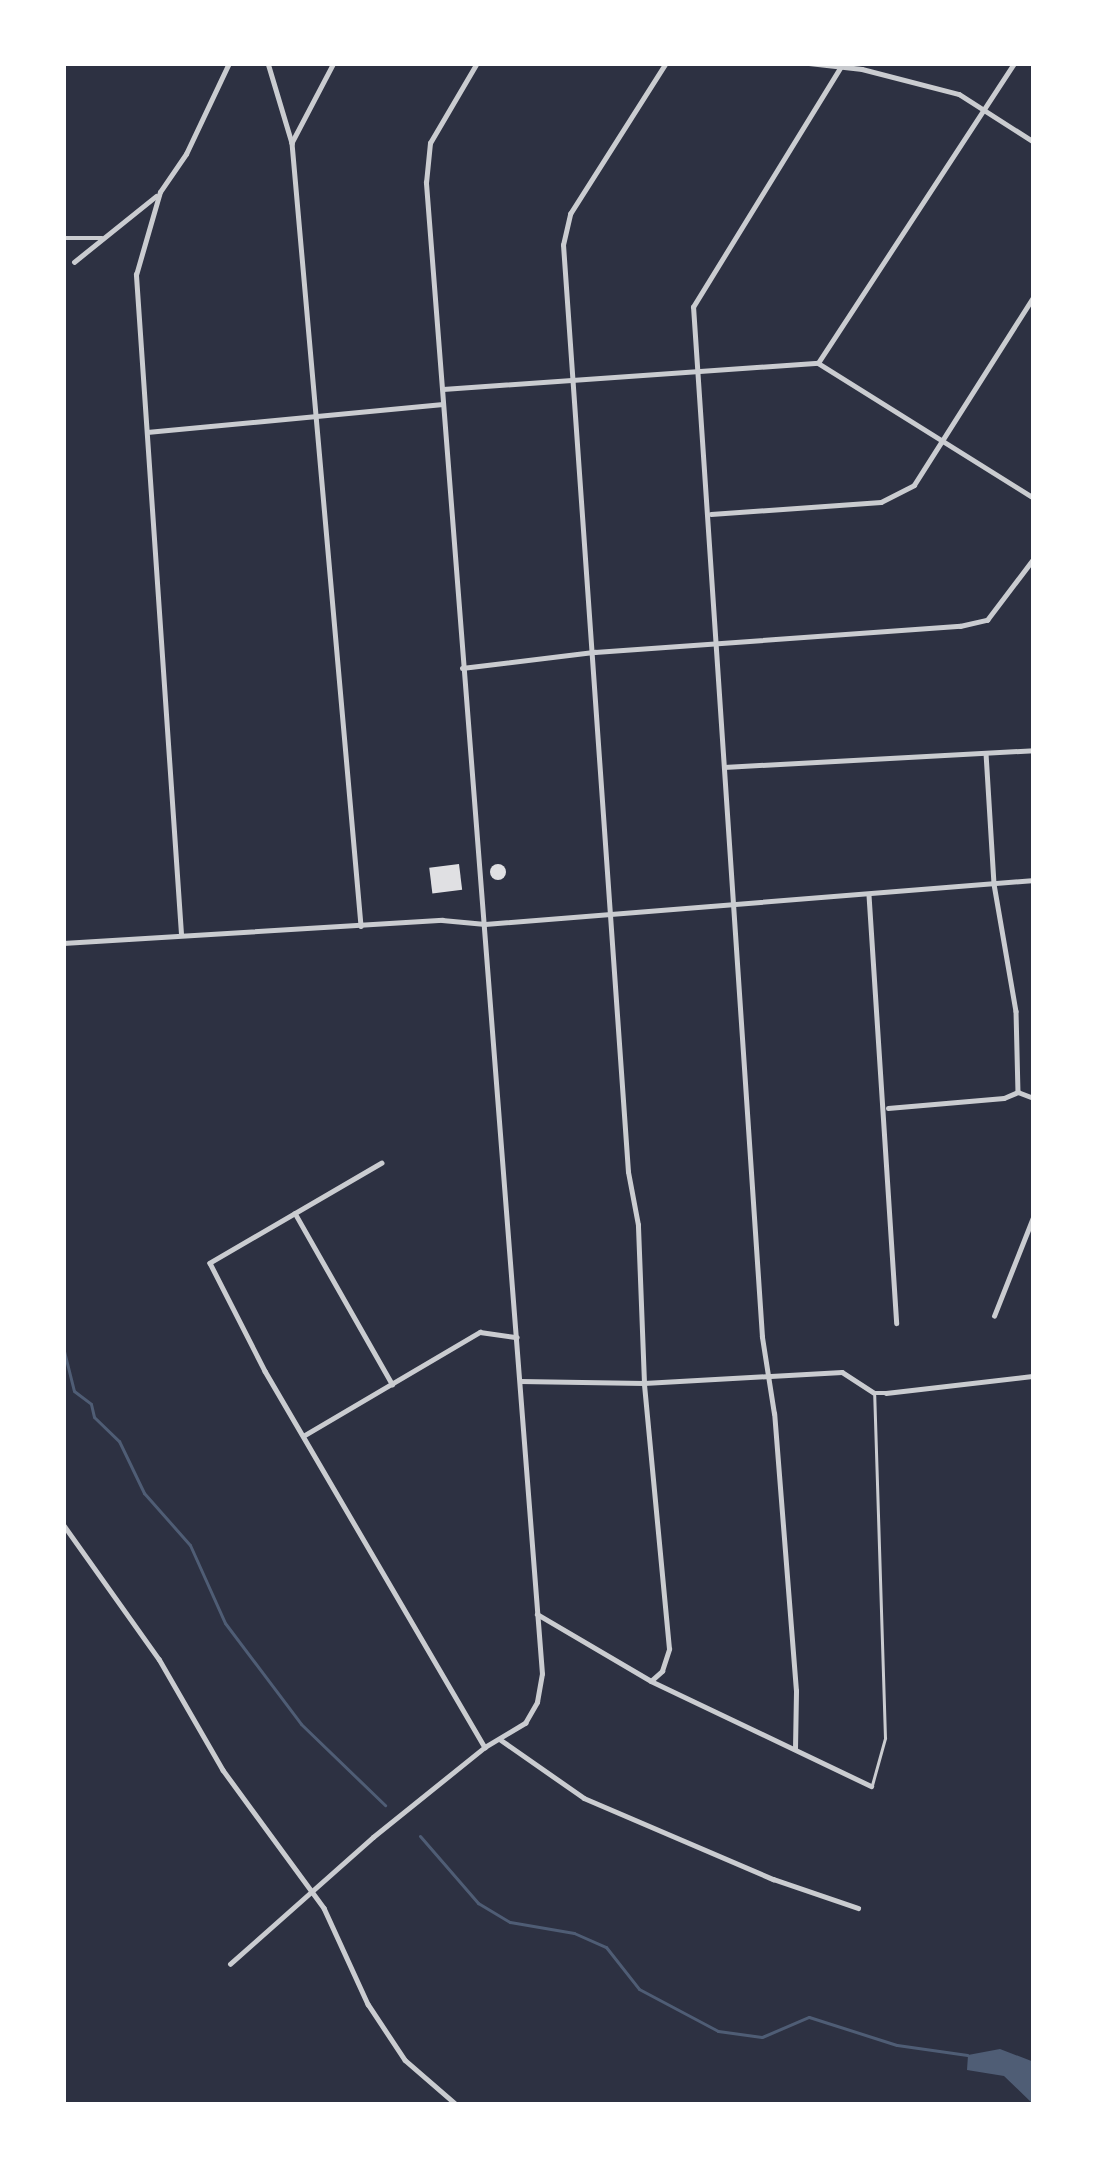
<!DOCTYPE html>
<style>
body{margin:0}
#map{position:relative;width:1097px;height:2168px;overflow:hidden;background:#2d3142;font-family:"PT Sans",sans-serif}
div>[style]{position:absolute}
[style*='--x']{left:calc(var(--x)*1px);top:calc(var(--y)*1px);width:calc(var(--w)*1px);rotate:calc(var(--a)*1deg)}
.water>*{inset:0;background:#4f5d75}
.stream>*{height:3px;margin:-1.5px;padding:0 1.5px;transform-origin:1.5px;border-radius:1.5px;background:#4f5d75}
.building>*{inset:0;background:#e0e0e3;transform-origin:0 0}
.round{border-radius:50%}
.service>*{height:3px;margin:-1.5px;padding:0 1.5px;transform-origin:1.5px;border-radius:1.5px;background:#caccd0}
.minor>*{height:4.5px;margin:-2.25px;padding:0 2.25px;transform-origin:2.25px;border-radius:2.25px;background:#caccd0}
span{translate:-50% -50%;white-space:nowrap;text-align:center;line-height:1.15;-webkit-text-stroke:9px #fff;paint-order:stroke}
.frame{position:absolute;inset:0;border:66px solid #fff;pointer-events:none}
</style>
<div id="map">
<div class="water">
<div style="clip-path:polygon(1000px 2049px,1034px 2062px,1034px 2105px,1004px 2076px,967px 2070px,968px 2055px)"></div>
</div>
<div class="stream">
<div style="--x:63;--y:1347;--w:45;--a:76"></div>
<div style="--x:74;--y:1391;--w:21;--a:37"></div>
<div style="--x:91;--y:1404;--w:13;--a:77"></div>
<div style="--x:94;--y:1417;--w:35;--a:44"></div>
<div style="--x:119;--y:1441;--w:58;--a:64.3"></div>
<div style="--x:144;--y:1493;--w:69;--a:48.5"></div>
<div style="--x:190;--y:1545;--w:85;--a:65.8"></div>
<div style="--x:225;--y:1623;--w:126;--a:53"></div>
<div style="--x:301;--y:1724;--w:117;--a:44"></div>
<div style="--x:420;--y:1836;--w:89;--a:49.1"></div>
<div style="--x:478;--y:1903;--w:37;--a:31"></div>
<div style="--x:510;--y:1922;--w:65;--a:9.8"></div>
<div style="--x:574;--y:1933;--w:35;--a:24"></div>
<div style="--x:606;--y:1947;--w:53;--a:51.8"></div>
<div style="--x:639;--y:1989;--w:89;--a:28"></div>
<div style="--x:718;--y:2031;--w:44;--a:7.8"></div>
<div style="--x:762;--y:2037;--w:51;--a:-23.1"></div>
<div style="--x:809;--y:2017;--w:92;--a:17.7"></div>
<div style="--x:897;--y:2045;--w:71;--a:8.1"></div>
</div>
<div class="building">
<div class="round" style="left:490px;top:864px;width:16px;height:16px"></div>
<div style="left:459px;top:864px;width:26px;height:30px;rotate:83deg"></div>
</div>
<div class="service">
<div style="--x:872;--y:1785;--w:49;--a:-74.5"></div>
<div style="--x:885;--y:1738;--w:343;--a:-91.8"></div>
</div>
<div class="minor">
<div style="--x:268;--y:63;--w:84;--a:73.3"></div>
<div style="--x:334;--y:63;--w:90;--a:117.7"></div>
<div style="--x:292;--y:143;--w:786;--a:84.96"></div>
<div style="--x:809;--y:63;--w:53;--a:6.5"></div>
<div style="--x:862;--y:69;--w:100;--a:14.5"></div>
<div style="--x:959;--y:94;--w:89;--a:32.6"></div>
<div style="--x:63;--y:238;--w:39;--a:0"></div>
<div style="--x:74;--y:262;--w:105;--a:-38.8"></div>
<div style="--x:818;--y:363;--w:358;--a:-56.8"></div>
<div style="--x:443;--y:389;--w:376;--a:-4"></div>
<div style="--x:818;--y:363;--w:255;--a:32"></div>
<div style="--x:147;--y:432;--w:297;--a:-5.4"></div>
<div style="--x:711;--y:514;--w:170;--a:-4"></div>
<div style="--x:881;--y:502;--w:37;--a:-27"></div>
<div style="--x:914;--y:485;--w:224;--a:-57.6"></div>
<div style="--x:462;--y:668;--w:134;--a:-6.9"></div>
<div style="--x:595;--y:652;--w:366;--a:-4.1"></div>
<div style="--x:960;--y:626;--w:28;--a:-13"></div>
<div style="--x:987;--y:620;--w:78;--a:-52.8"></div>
<div style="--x:986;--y:753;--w:131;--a:86.5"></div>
<div style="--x:994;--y:884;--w:129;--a:80.2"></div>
<div style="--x:1016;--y:1011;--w:81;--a:88.6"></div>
<div style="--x:1018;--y:1092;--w:17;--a:21"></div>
<div style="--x:724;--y:767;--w:310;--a:-3.1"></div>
<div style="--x:869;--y:895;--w:429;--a:86.3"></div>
<div style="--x:181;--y:934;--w:661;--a:-93.91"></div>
<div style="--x:136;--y:275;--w:86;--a:-73.9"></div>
<div style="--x:160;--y:192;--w:46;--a:-55.6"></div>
<div style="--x:186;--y:154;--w:101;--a:-64.7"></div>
<div style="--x:63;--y:943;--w:380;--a:-3.5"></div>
<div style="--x:442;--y:920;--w:43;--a:5.3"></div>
<div style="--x:485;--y:924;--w:551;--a:-4.58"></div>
<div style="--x:888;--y:1108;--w:116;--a:-4.9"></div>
<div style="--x:1004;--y:1098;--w:15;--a:-23"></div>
<div style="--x:382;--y:1163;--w:199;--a:149.8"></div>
<div style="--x:210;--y:1263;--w:121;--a:63"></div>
<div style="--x:265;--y:1371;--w:436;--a:59.7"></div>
<div style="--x:295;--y:1213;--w:197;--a:60.4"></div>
<div style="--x:994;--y:1316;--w:109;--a:-68.4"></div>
<div style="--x:520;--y:1381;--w:124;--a:0.9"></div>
<div style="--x:644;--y:1383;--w:198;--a:-3.2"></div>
<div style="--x:842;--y:1372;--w:38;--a:33"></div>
<div style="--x:874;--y:1393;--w:12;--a:0"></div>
<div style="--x:886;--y:1393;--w:149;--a:-6.6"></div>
<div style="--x:305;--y:1435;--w:203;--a:-30.5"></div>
<div style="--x:480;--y:1332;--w:37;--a:8"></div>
<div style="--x:63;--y:1524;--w:166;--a:54.6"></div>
<div style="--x:159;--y:1659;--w:128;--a:60"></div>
<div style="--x:223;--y:1770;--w:171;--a:53.8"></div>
<div style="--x:324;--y:1908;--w:106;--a:65.4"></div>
<div style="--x:368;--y:2004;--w:67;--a:56.5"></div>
<div style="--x:405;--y:2060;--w:69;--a:40.9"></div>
<div style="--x:537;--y:1614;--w:132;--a:30.4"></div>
<div style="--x:651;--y:1681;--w:244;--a:25.5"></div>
<div style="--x:651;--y:1681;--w:15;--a:-42"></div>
<div style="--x:662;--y:1671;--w:23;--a:-72"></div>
<div style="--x:669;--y:1649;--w:267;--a:-95.4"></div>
<div style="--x:644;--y:1383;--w:158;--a:-92.2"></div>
<div style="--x:638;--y:1225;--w:54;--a:-100.7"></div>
<div style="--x:628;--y:1172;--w:929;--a:-94.01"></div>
<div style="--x:563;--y:245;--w:32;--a:-77"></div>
<div style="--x:570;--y:214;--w:179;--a:-57.6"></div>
<div style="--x:501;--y:1740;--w:101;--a:34.9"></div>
<div style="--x:584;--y:1798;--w:206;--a:23.2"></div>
<div style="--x:773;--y:1879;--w:90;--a:18.8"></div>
<div style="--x:795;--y:1749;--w:58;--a:-89"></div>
<div style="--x:796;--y:1691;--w:278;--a:-94.5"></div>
<div style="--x:774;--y:1414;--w:78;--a:-98.9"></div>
<div style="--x:762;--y:1337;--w:1032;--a:-93.83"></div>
<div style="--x:693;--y:307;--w:286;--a:-58.4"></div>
<div style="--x:230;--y:1964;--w:191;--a:-41.6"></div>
<div style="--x:373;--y:1837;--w:144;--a:-38.8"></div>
<div style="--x:485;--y:1747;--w:47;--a:-31"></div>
<div style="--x:525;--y:1723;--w:24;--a:-60"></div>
<div style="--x:537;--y:1702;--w:28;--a:-80"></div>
<div style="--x:542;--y:1674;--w:1496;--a:-94.45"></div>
<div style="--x:426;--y:183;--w:40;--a:-84.3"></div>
<div style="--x:430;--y:143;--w:93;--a:-59.6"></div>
</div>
<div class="frame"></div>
</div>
